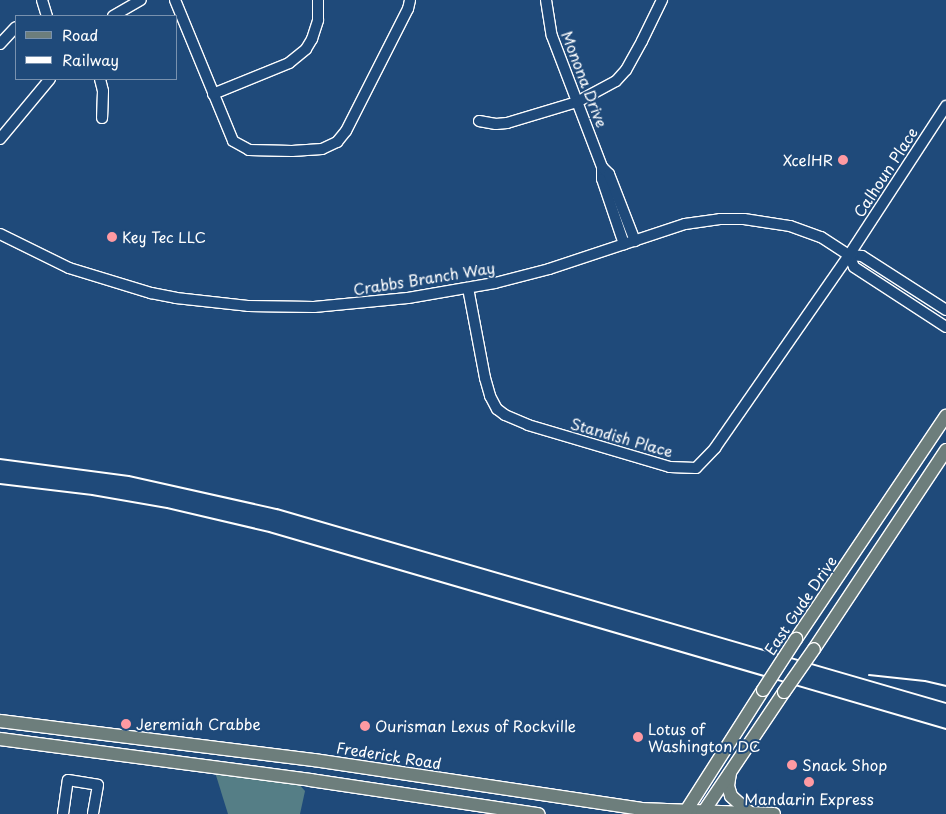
<!DOCTYPE html>
<style>
body{margin:0}
#map{position:relative;width:946px;height:814px;overflow:hidden;background:#1f4a7a;font-family:"Playpen Sans",sans-serif}
div>[style]{position:absolute}
[style*='--x']{left:calc(var(--x)*1px);top:calc(var(--y)*1px);width:calc(var(--w)*1px);rotate:calc(var(--a)*1deg)}
.green>*{inset:0;background:#557e86}
.roads{filter:drop-shadow(1px 0 #fff) drop-shadow(-1px 0 #fff) drop-shadow(0 1px #fff) drop-shadow(0 -1px #fff)}
.minor>*{height:10px;margin:-5px;padding:0 5px;transform-origin:5px;border-radius:5px;background:#1f4a7a}
.major>*{height:12px;margin:-6px;padding:0 6px;transform-origin:6px;border-radius:6px;background:#6d7e7c}
.rail>*{height:2px;margin:-1px;padding:0 1px;transform-origin:1px;border-radius:1px;background:#fff}
.bridges{filter:drop-shadow(1px 0 #fff) drop-shadow(-1px 0 #fff) drop-shadow(0 1px #fff) drop-shadow(0 -1px #fff)}
.major-bridge>*{height:12px;margin:-6px;padding:0 6px;transform-origin:6px;border-radius:6px;background:#6d7e7c}
.dots>*{width:14px;height:14px;translate:-50% -50%;box-sizing:border-box;border:2px solid #1f4a7a;border-radius:50%}
span{translate:-50% -50%;white-space:nowrap;text-align:center;line-height:1.15;-webkit-text-stroke:4px #1f4a7a;paint-order:stroke}
.street-label{font-size:15px;color:#fff}
.poi-label{font-size:15px;color:#fff}
.right{translate:-100% -50%;text-align:right}
.left{translate:0 -50%;text-align:left}
.legend{position:absolute;left:15px;top:15px;width:162px;height:65px;box-sizing:border-box;background:#1f4a7a;border:1px solid #7992af;margin:0;padding:6px 9px;list-style:none;font-size:15px;color:#fff}
.legend li{display:flex;align-items:center;gap:10px;height:25px}
.legend b{width:25px;border:1px solid #7992af}
</style>
<div id="map">
<div class="green">
<div style="clip-path:polygon(214px 769px,297px 782px,305px 791px,300px 814px,228px 814px)"></div>
</div>
<div class="roads">
<div class="minor">
<div style="--x:42;--y:0;--w:17;--a:73"></div>
<div style="--x:175;--y:0;--w:152;--a:67.6"></div>
<div style="--x:233;--y:141;--w:18;--a:29"></div>
<div style="--x:249;--y:150;--w:43;--a:1.3"></div>
<div style="--x:292;--y:151;--w:30;--a:-4"></div>
<div style="--x:322;--y:149;--w:17;--a:-25"></div>
<div style="--x:337;--y:142;--w:14;--a:-51"></div>
<div style="--x:346;--y:131;--w:137;--a:-63.1"></div>
<div style="--x:408;--y:9;--w:9;--a:-77"></div>
<div style="--x:546;--y:0;--w:36;--a:81"></div>
<div style="--x:552;--y:36;--w:140;--a:69.1"></div>
<div style="--x:602;--y:167;--w:12;--a:90"></div>
<div style="--x:602;--y:179;--w:69;--a:71.3"></div>
<div style="--x:113;--y:16;--w:32;--a:-30"></div>
<div style="--x:0;--y:44;--w:23;--a:-47"></div>
<div style="--x:100;--y:79;--w:12;--a:76"></div>
<div style="--x:103;--y:91;--w:27;--a:92"></div>
<div style="--x:213;--y:94;--w:82;--a:-22.2"></div>
<div style="--x:289;--y:63;--w:22;--a:-39"></div>
<div style="--x:306;--y:49;--w:12;--a:-59"></div>
<div style="--x:312;--y:39;--w:20;--a:-72"></div>
<div style="--x:318;--y:20;--w:20;--a:-90"></div>
<div style="--x:479;--y:121;--w:17;--a:10"></div>
<div style="--x:496;--y:124;--w:11;--a:-5"></div>
<div style="--x:507;--y:123;--w:73;--a:-16.7"></div>
<div style="--x:577;--y:102;--w:44;--a:-28.3"></div>
<div style="--x:616;--y:81;--w:15;--a:-48"></div>
<div style="--x:626;--y:70;--w:33;--a:-61"></div>
<div style="--x:642;--y:41;--w:46;--a:-64"></div>
<div style="--x:0;--y:139;--w:78;--a:-50.2"></div>
<div style="--x:602;--y:167;--w:10;--a:45"></div>
<div style="--x:609;--y:174;--w:72;--a:68.8"></div>
<div style="--x:0;--y:234;--w:77;--a:26.2"></div>
<div style="--x:69;--y:268;--w:86;--a:17"></div>
<div style="--x:151;--y:293;--w:25;--a:11"></div>
<div style="--x:176;--y:298;--w:72;--a:6.3"></div>
<div style="--x:248;--y:306;--w:66;--a:0.9"></div>
<div style="--x:314;--y:307;--w:94;--a:-5.5"></div>
<div style="--x:408;--y:298;--w:88;--a:-9.8"></div>
<div style="--x:495;--y:283;--w:56;--a:-14.5"></div>
<div style="--x:549;--y:269;--w:143;--a:-18.3"></div>
<div style="--x:685;--y:224;--w:35;--a:-8"></div>
<div style="--x:720;--y:219;--w:24;--a:0"></div>
<div style="--x:744;--y:219;--w:47;--a:8.7"></div>
<div style="--x:790;--y:226;--w:33;--a:20"></div>
<div style="--x:821;--y:237;--w:33;--a:33"></div>
<div style="--x:849;--y:255;--w:13;--a:4"></div>
<div style="--x:862;--y:256;--w:100;--a:32.7"></div>
<div style="--x:849;--y:255;--w:13;--a:67"></div>
<div style="--x:854;--y:267;--w:110;--a:33.1"></div>
<div style="--x:468;--y:288;--w:92;--a:79.3"></div>
<div style="--x:485;--y:378;--w:19;--a:74"></div>
<div style="--x:490;--y:396;--w:15;--a:62"></div>
<div style="--x:497;--y:409;--w:10;--a:37"></div>
<div style="--x:505;--y:415;--w:25;--a:23"></div>
<div style="--x:528;--y:425;--w:148;--a:16.5"></div>
<div style="--x:670;--y:467;--w:26;--a:2"></div>
<div style="--x:696;--y:468;--w:28;--a:-46"></div>
<div style="--x:715;--y:448;--w:235;--a:-55.2"></div>
<div style="--x:849;--y:255;--w:178;--a:-56.9"></div>
<div style="--x:63;--y:814;--w:34;--a:-82"></div>
<div style="--x:68;--y:780;--w:30;--a:9"></div>
<div style="--x:98;--y:785;--w:29;--a:100"></div>
</div>
<div class="major">
<div style="--x:796;--y:639;--w:269;--a:-56.1"></div>
<div style="--x:814;--y:649;--w:239;--a:-56.4"></div>
<div style="--x:0;--y:721;--w:316;--a:7.1"></div>
<div style="--x:314;--y:760;--w:330;--a:8.5"></div>
<div style="--x:640;--y:809;--w:134;--a:2.1"></div>
<div style="--x:0;--y:739;--w:313;--a:7.5"></div>
<div style="--x:310;--y:780;--w:231;--a:8.5"></div>
<div style="--x:730;--y:773;--w:13;--a:99"></div>
<div style="--x:728;--y:786;--w:10;--a:73"></div>
<div style="--x:731;--y:796;--w:25;--a:42"></div>
<div style="--x:684;--y:814;--w:147;--a:-57.5"></div>
<div style="--x:702;--y:814;--w:147;--a:-56.1"></div>
</div>
</div>
<div class="rail">
<div style="--x:0;--y:459;--w:130;--a:7.5"></div>
<div style="--x:129;--y:476;--w:152;--a:12.6"></div>
<div style="--x:277;--y:509;--w:697;--a:16.17"></div>
<div style="--x:0;--y:484;--w:93;--a:6.8"></div>
<div style="--x:92;--y:495;--w:76;--a:9.8"></div>
<div style="--x:167;--y:508;--w:105;--a:13.2"></div>
<div style="--x:269;--y:532;--w:705;--a:16.22"></div>
<div style="--x:869;--y:675;--w:56;--a:6.1"></div>
<div style="--x:925;--y:681;--w:22;--a:13"></div>
</div>
<div class="bridges">
<div class="major-bridge">
<div style="--x:763;--y:690;--w:61;--a:-57.1"></div>
<div style="--x:784;--y:692;--w:52;--a:-55.1"></div>
</div>
</div>
<div class="dots">
<div style="left:843px;top:160px;background:#ff9aa2"></div>
<div style="left:112px;top:237px;background:#ff9aa2"></div>
<div style="left:126px;top:724px;background:#ff9aa2"></div>
<div style="left:365px;top:726px;background:#ff9aa2"></div>
<div style="left:638px;top:737px;background:#ff9aa2"></div>
<div style="left:792px;top:765px;background:#ff9aa2"></div>
<div style="left:809px;top:782px;background:#ff9aa2"></div>
</div>
<div class="street-label">
<span style="left:585px;top:79px;rotate:69deg">Monona Drive</span>
<span style="left:885px;top:172px;rotate:-57deg">Calhoun Place</span>
<span style="left:424px;top:278px;rotate:-9deg">Crabbs Branch Way</span>
<span style="left:622px;top:437px;rotate:16deg">Standish Place</span>
<span style="left:800px;top:605px;rotate:-56deg">East Gude Drive</span>
<span style="left:389px;top:755px;rotate:9deg">Frederick Road</span>
</div>
<div class="poi-label">
<span class="right" style="left:833px;top:160px">XcelHR</span>
<span class="left" style="left:122px;top:237px">Key Tec LLC</span>
<span class="left" style="left:136px;top:724px">Jeremiah Crabbe</span>
<span class="left" style="left:375px;top:726px">Ourisman Lexus of Rockville</span>
<span class="left" style="left:648px;top:737px">Lotus of<br>Washington DC</span>
<span class="left" style="left:802px;top:765px">Snack Shop</span>
<span style="left:809px;top:799px">Mandarin Express</span>
</div>
<ul class="legend">
<li><b style="height:6px;background:#6d7e7c"></b>Road</li>
<li><b style="height:6px;background:#fff"></b>Railway</li>
</ul>
</div>
